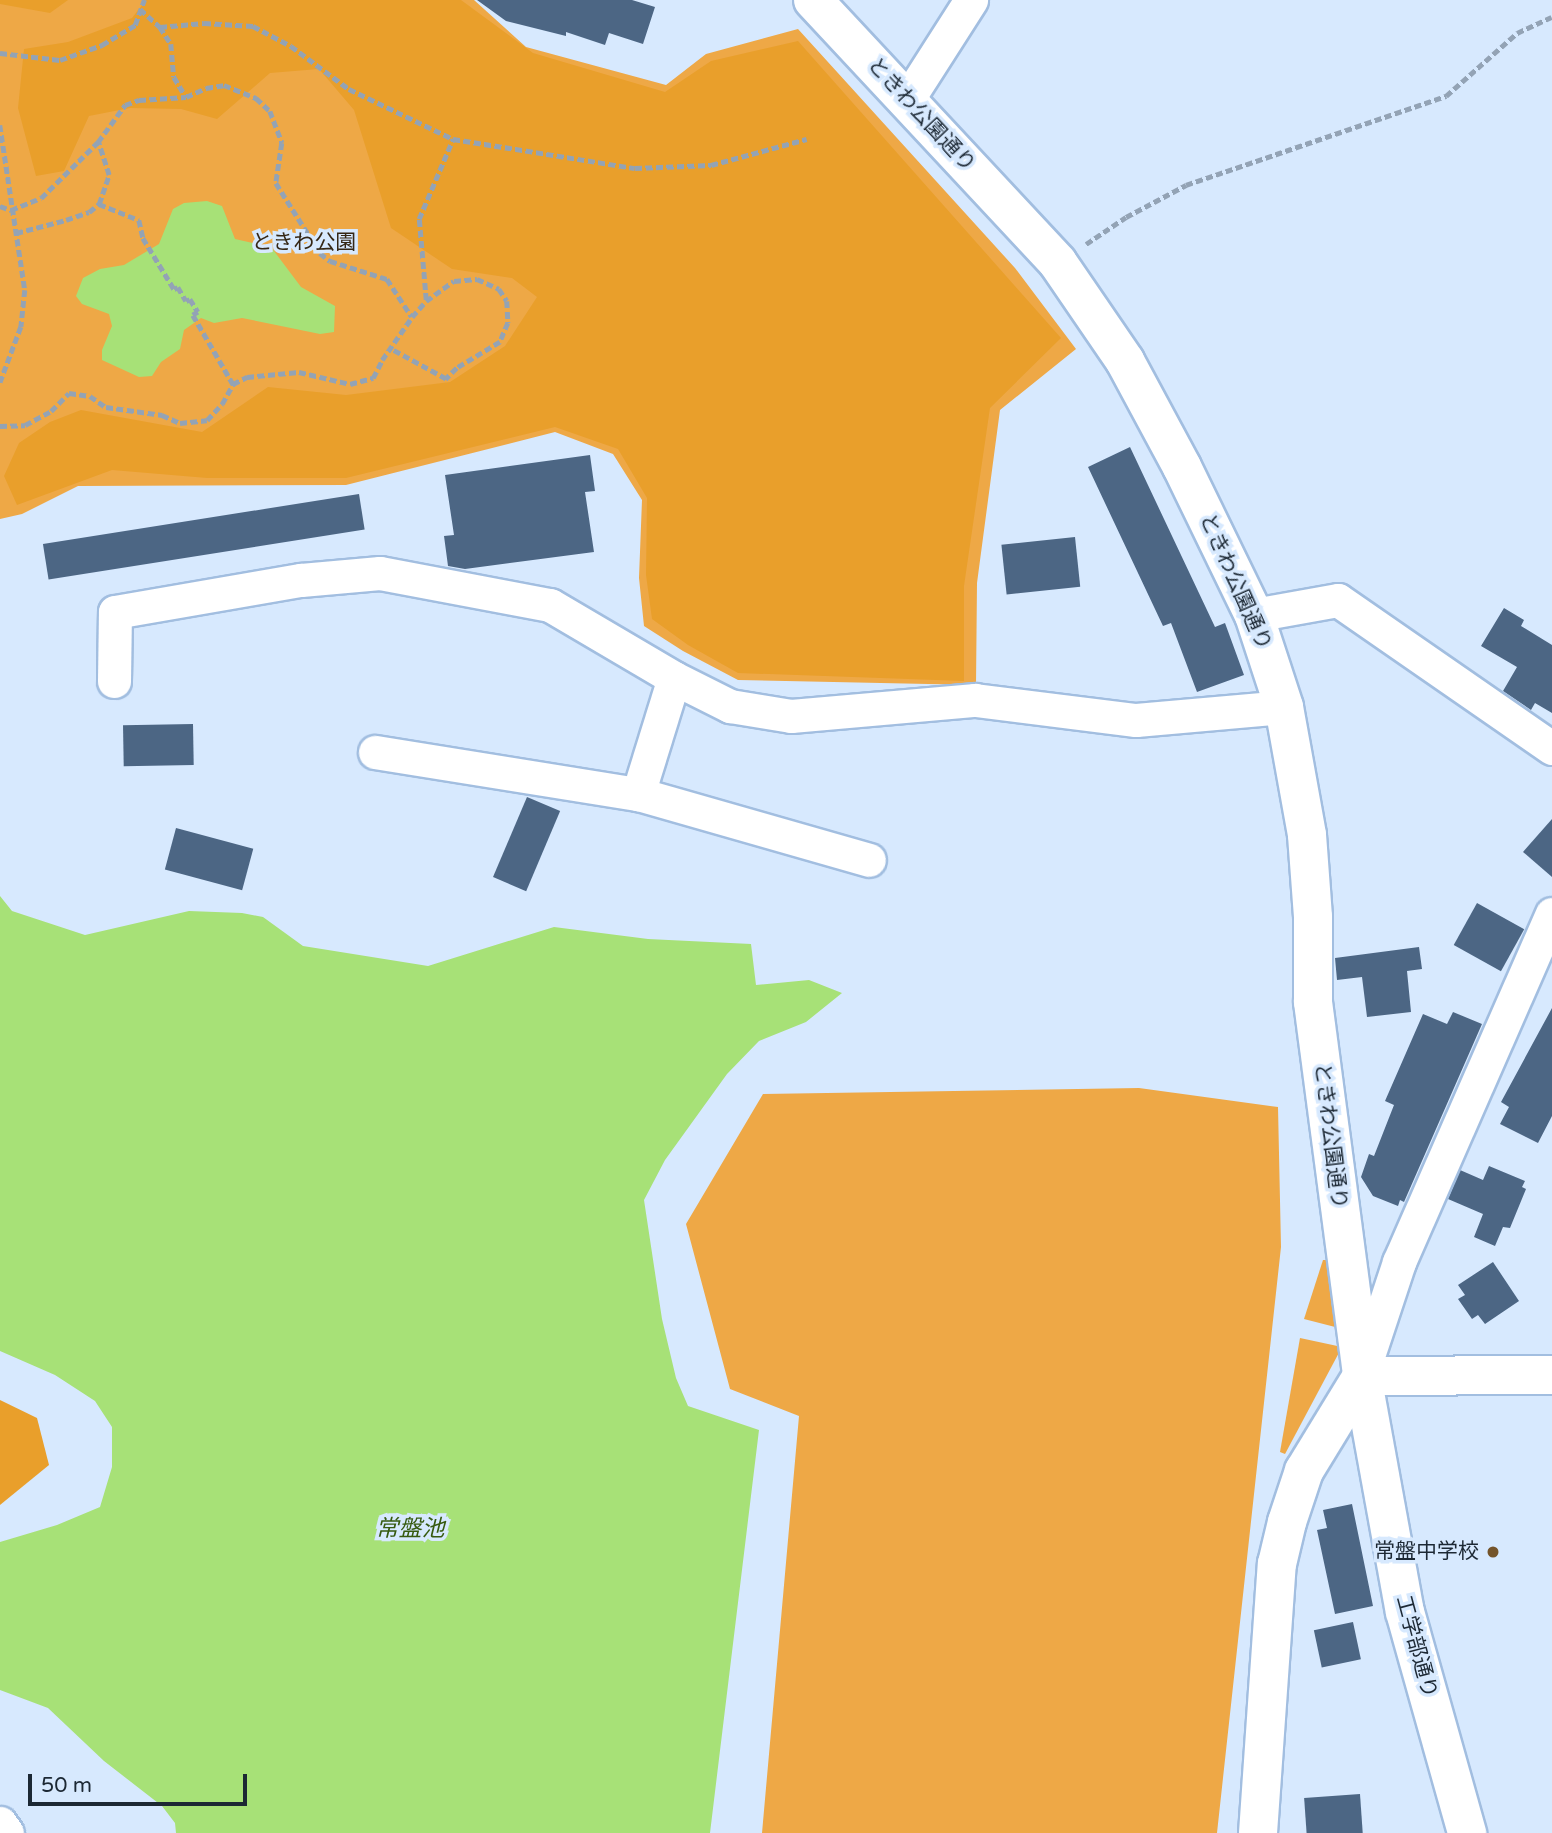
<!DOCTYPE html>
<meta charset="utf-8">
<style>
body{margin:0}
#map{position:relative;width:1552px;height:1833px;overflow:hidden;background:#d7e9fe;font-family:"Varela Round","Noto Sans JP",sans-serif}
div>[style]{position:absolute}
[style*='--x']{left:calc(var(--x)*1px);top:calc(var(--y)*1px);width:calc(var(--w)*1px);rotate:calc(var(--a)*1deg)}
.green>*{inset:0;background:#eea846}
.forest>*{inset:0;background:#e99f2b}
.water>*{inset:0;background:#a7e177}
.building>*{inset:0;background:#4c6684;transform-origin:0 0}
.path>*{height:4.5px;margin-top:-2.25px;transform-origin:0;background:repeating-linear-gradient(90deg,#93a3b5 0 7px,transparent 0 10.5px)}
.roads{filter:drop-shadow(2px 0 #a2bee0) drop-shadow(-2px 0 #a2bee0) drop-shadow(0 2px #a2bee0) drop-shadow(0 -2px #a2bee0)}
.minor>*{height:33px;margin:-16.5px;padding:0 16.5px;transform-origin:16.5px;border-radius:16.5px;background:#fff}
.tertiary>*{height:38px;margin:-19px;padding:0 19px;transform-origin:19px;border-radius:19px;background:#fff}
.dots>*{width:19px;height:19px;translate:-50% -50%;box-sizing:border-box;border:4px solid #d7e9fe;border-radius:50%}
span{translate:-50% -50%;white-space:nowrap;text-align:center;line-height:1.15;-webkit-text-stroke:7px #d7e9fe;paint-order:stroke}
.street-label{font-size:21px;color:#1c2834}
.park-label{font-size:21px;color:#352715}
.poi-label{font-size:21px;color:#1c2834}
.right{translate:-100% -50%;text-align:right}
.water-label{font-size:23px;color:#365a10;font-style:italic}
.scale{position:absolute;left:28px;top:1774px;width:219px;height:32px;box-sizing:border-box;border:4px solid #1c2834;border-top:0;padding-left:9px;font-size:21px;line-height:24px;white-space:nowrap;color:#1c2834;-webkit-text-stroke:5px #d7e9fe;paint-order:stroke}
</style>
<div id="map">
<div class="green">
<div style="clip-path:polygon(0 0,474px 0,526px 47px,666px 85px,706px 54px,798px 29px,1015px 268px,1076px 349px,1000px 410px,977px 583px,976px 685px,738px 680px,683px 651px,644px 626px,639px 578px,642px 500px,613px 454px,555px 432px,346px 485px,78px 486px,22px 514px,0 519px)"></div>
<div style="clip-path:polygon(1139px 1088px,1278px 1107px,1281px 1247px,1217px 1833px,762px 1833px,799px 1416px,730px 1389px,686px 1224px,763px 1094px)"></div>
<div style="clip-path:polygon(1323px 1260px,1331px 1260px,1339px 1328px,1304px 1319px)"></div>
<div style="clip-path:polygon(1300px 1338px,1342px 1347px,1285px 1454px,1280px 1452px)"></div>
</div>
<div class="forest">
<div style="clip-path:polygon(0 0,68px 0,50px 13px,0 4px)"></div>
<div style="clip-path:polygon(146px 0,461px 0,533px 53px,665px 92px,711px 61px,798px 41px,1061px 338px,990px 408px,964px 586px,964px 681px,738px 673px,688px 645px,652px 619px,646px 575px,647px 498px,618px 449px,555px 427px,346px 478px,207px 478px,112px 470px,17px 505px,4px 476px,19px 443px,50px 422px,81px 410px,202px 432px,268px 387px,346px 395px,450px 382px,505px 346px,537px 297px,512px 278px,452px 269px,391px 228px,354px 110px,319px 69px,270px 73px,217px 119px,181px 109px,130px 108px,89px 116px,64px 171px,36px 176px,18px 108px,24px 49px,68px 42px,132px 18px)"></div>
<div style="clip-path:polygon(0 1400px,37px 1418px,49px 1465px,0 1505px)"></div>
</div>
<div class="water">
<div style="clip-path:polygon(207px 201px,222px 206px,235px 239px,271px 247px,301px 287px,335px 306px,334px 332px,320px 334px,242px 318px,214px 323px,201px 318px,184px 330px,180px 349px,161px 362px,152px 376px,139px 377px,102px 360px,102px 350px,112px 326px,109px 314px,82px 304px,76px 296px,83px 278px,100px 269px,124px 265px,159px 244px,173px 209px,184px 203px)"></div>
<div style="clip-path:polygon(0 896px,12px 911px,85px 935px,189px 911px,242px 913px,263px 917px,303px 946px,428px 966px,554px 927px,648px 939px,751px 944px,756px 985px,809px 980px,842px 993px,806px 1022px,759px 1041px,727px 1074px,665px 1160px,644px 1200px,662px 1319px,676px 1378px,688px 1406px,759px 1430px,710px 1833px,176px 1833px,175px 1823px,162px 1806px,104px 1761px,48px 1708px,0 1690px,0 1542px,57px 1525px,100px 1507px,112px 1467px,112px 1427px,95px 1401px,55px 1375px,0 1351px)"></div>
</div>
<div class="building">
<div style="clip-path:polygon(477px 0,632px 0,655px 7px,643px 44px,609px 33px,605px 45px,566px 32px,566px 36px,506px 21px)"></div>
<div style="clip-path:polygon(1130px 447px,1215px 627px,1225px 623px,1244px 675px,1197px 692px,1171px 623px,1163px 626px,1088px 467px)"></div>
<div style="clip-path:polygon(590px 455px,595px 491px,585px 492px,594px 552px,465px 569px,448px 566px,444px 536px,454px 535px,445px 475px)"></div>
<div style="left:359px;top:494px;width:36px;height:320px;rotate:81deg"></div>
<div style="left:1075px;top:537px;width:50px;height:74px;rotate:84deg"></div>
<div style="clip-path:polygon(1504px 608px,1524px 620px,1521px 626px,1552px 645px,1552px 713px,1535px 703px,1531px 710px,1503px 691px,1517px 667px,1481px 646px)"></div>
<div style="left:193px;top:724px;width:41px;height:70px;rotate:89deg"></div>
<div style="left:527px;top:797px;width:36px;height:87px;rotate:23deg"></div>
<div style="clip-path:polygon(1552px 819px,1552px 877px,1523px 852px)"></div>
<div style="left:176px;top:828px;width:80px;height:43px;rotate:15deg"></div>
<div style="left:1477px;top:903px;width:54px;height:48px;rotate:29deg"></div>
<div style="clip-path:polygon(1419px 947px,1422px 969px,1407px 971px,1411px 1012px,1367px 1017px,1362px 977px,1337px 980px,1335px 958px)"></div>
<div style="clip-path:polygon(1552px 1008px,1552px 1116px,1538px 1143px,1500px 1124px,1509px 1107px,1501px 1102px)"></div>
<div style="clip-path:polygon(1453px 1012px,1482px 1024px,1404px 1202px,1400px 1200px,1398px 1206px,1373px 1196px,1361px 1177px,1369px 1154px,1374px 1156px,1394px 1105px,1385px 1101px,1423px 1014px,1447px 1024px)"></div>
<div style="clip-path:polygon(1489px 1166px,1525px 1181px,1522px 1187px,1526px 1189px,1510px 1228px,1503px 1227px,1495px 1246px,1474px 1237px,1483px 1214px,1448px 1199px,1460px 1170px,1483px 1180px)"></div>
<div style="clip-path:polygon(1493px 1262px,1519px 1301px,1485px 1324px,1478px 1315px,1472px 1319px,1458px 1299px,1465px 1295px,1458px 1285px)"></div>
<div style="clip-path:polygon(1352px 1504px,1373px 1606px,1335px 1614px,1317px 1530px,1327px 1528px,1323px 1510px)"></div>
<div style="left:1353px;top:1622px;width:38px;height:40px;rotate:78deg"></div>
<div style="left:1360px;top:1794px;width:39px;height:56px;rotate:86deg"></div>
</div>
<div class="path">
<div style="--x:140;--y:9;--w:27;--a:42"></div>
<div style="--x:160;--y:27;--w:20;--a:57"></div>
<div style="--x:171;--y:44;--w:33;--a:85"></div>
<div style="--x:174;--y:77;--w:23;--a:59"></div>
<div style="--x:160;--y:27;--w:44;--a:-5.2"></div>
<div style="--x:204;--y:23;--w:49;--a:3.5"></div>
<div style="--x:253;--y:26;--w:43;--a:27.8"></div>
<div style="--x:291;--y:46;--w:72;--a:36.6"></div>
<div style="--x:349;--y:89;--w:115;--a:25.7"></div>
<div style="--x:453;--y:139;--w:184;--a:9.1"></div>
<div style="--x:635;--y:168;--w:76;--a:-2.3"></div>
<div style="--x:711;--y:165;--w:99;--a:-15.2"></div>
<div style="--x:0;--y:53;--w:60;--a:6.7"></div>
<div style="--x:60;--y:60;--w:45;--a:-19.7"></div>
<div style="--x:102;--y:45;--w:39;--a:-31"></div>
<div style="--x:135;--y:25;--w:27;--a:-70"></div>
<div style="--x:0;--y:125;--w:167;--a:81.4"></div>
<div style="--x:25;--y:290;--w:37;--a:96"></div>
<div style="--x:21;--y:327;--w:60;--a:110.6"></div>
<div style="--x:99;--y:204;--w:43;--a:21.8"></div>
<div style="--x:139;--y:220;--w:18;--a:77"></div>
<div style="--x:143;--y:238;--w:60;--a:58.7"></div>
<div style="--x:174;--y:289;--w:4;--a:-27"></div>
<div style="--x:178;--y:287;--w:16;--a:60"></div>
<div style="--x:186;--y:301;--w:4;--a:-27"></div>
<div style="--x:190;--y:299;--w:15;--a:58"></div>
<div style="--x:198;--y:312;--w:6;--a:149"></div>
<div style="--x:193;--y:315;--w:80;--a:59.9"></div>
<div style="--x:0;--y:206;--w:12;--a:20"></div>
<div style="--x:11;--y:210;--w:32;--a:-22"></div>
<div style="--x:41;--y:198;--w:80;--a:-44.5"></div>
<div style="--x:98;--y:142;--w:46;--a:-53.9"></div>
<div style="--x:125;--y:105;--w:15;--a:-20"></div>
<div style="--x:139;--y:100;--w:47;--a:-3.7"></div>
<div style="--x:186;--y:97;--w:22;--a:-24"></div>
<div style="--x:206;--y:88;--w:18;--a:-9"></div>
<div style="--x:224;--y:85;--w:35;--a:22"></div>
<div style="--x:256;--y:98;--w:19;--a:43"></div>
<div style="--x:270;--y:111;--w:34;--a:69"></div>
<div style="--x:282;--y:143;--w:40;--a:98.5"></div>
<div style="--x:276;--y:183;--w:83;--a:57.8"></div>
<div style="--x:320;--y:253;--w:13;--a:39"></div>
<div style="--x:330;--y:261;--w:60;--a:17.5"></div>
<div style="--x:387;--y:279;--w:45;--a:56.7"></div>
<div style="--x:16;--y:233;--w:52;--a:-14.6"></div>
<div style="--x:66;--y:220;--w:24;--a:-19"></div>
<div style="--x:89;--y:212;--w:13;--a:-39"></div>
<div style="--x:99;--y:204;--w:31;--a:-71"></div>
<div style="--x:109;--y:175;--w:35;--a:-108"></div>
<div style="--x:1086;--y:244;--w:48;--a:-34"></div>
<div style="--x:1126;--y:217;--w:68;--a:-28.1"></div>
<div style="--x:1186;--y:185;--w:275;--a:-18.9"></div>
<div style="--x:1446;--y:96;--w:95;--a:-41.6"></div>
<div style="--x:1517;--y:33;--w:38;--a:-25"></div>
<div style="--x:426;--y:300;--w:81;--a:-94.9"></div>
<div style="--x:419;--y:219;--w:87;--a:-67"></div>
<div style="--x:0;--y:426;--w:25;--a:-2"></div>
<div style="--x:25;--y:425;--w:30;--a:-28"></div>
<div style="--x:51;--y:411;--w:25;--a:-45"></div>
<div style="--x:69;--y:393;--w:21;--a:8"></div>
<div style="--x:90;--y:396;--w:19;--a:35"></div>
<div style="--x:106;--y:407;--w:57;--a:8.1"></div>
<div style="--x:162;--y:415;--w:20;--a:24"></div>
<div style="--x:180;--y:423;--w:27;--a:-6"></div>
<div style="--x:207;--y:420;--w:22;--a:-47"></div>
<div style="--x:222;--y:404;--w:23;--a:-61"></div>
<div style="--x:233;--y:384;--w:16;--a:-27"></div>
<div style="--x:247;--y:377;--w:52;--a:-5.5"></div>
<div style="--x:299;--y:372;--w:52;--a:13.2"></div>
<div style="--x:350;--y:384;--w:24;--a:-15"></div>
<div style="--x:373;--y:378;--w:20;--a:-63"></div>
<div style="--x:382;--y:360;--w:52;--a:-55.1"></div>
<div style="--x:412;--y:317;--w:21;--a:-49"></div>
<div style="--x:426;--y:301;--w:34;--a:-36"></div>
<div style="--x:454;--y:281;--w:23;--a:-5"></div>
<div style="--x:477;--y:279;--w:24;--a:24"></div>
<div style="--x:499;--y:289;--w:14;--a:56"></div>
<div style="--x:507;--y:301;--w:22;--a:87"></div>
<div style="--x:508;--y:323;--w:21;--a:113"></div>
<div style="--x:500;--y:342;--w:50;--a:148.8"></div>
<div style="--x:457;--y:368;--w:16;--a:135"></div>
<div style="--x:446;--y:379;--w:63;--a:-151.4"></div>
</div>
<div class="roads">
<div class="minor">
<div style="--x:907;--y:100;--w:119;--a:-57.4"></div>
<div style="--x:1254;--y:615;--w:85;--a:-10.1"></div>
<div style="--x:1338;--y:600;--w:260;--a:34.7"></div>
<div style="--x:114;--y:681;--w:69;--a:-89.2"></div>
<div style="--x:115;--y:612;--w:189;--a:-9.8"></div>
<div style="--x:301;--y:580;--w:79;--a:-5.1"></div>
<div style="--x:380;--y:573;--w:173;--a:10.7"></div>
<div style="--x:550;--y:605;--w:144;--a:30.5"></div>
<div style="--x:674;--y:678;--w:63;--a:26.6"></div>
<div style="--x:730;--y:706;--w:62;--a:9.3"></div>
<div style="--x:791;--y:716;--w:185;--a:-5"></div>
<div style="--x:975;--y:700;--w:162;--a:7.1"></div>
<div style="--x:1136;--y:720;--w:149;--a:-5"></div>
<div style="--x:375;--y:752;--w:266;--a:9.1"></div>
<div style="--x:638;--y:794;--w:240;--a:15.9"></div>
<div style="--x:638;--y:794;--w:121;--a:-72.8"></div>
<div style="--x:1362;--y:1374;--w:118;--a:-71.7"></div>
<div style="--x:1399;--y:1262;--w:380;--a:-66.3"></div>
<div style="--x:0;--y:1823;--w:12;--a:55"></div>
</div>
<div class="tertiary">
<div style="--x:813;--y:0;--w:359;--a:47"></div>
<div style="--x:1058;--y:263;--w:119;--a:55.6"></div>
<div style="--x:1125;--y:361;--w:120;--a:61.7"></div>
<div style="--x:1182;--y:467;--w:165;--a:64.1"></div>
<div style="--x:1254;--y:615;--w:97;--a:71.9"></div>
<div style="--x:1284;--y:707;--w:130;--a:79.8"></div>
<div style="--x:1307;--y:835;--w:82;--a:85.8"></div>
<div style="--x:1313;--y:917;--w:85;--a:90"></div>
<div style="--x:1313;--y:1002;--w:377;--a:82.5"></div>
<div style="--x:1362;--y:1376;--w:240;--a:79.7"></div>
<div style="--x:1405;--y:1612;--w:230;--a:74.3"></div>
<div style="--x:1362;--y:1376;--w:190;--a:-0.3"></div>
<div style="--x:1258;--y:1833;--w:270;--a:-86"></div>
<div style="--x:1277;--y:1564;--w:43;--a:-76.6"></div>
<div style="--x:1287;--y:1522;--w:54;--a:-71.6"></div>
<div style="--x:1304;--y:1471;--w:111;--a:-58.6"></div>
</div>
</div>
<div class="dots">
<div style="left:1493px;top:1552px;background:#74542a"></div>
</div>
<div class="street-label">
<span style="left:921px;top:115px;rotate:47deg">ときわ公園通り</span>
<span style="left:1235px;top:582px;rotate:66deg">ときわ公園通り</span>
<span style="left:1330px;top:1136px;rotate:83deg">ときわ公園通り</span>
<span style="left:1416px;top:1647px;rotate:75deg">工学部通り</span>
</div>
<div class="park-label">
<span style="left:304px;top:243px">ときわ公園</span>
</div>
<div class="poi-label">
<span class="right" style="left:1479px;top:1552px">常盤中学校</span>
</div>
<div class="water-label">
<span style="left:410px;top:1529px">常盤池</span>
</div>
<div class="scale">50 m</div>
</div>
